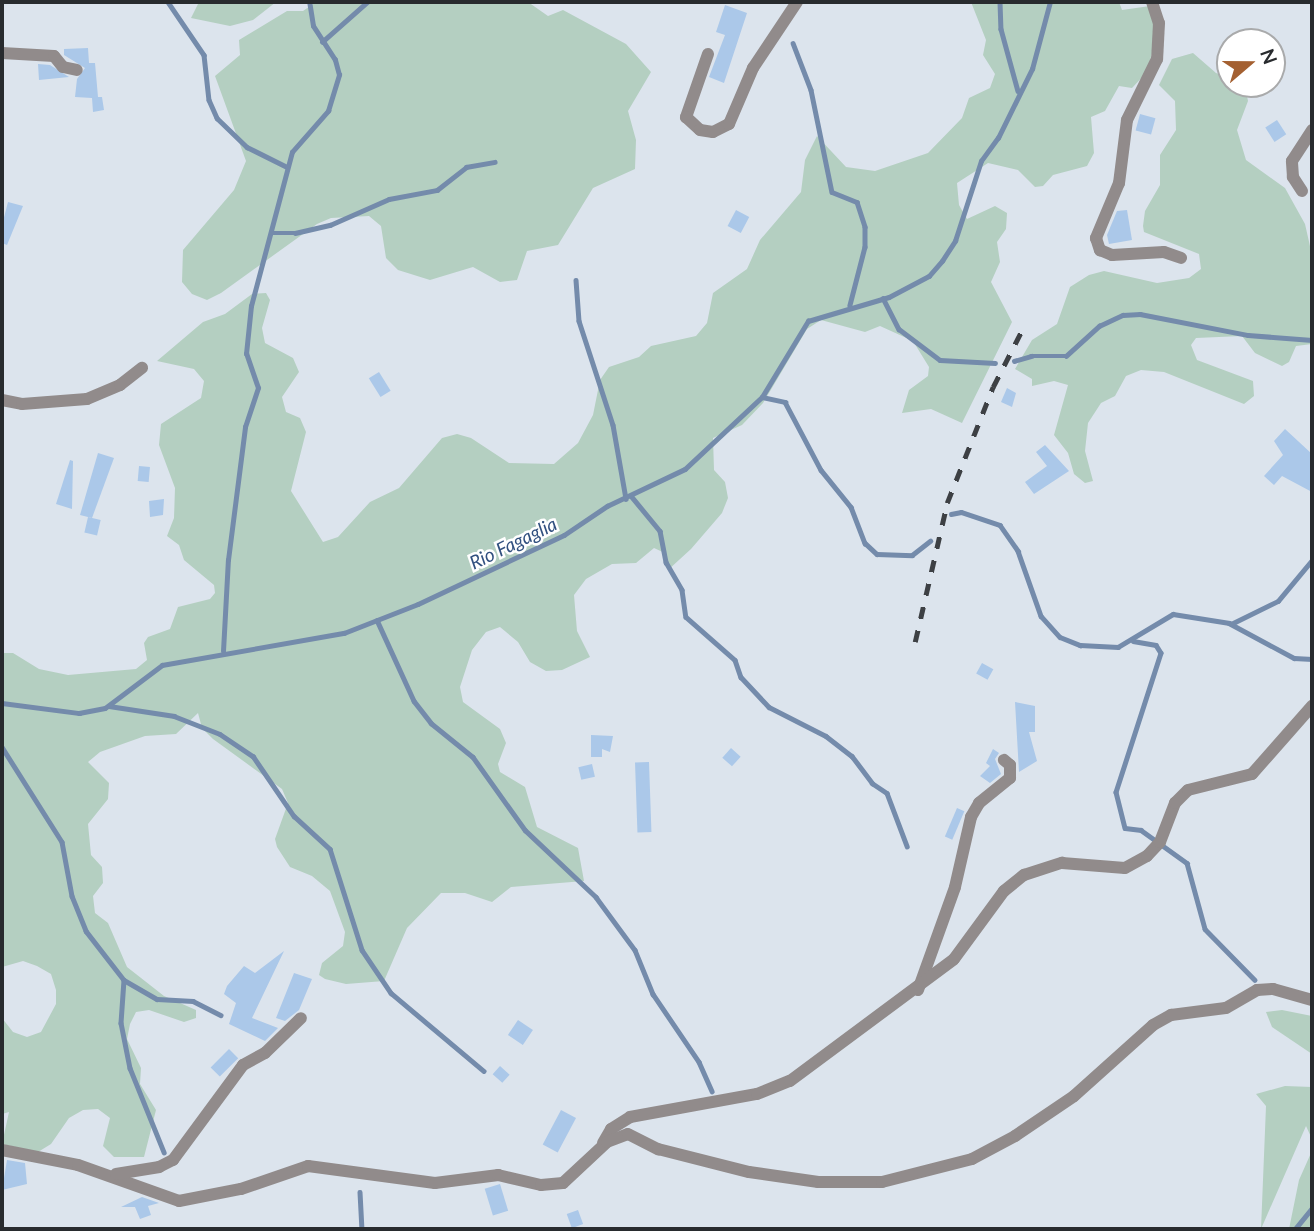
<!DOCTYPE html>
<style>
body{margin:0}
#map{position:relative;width:1314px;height:1231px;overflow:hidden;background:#dce4ed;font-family:Lato,sans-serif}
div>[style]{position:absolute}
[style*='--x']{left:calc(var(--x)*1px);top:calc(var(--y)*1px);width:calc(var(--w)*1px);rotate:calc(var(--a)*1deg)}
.green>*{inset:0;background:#b4cfc1}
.stream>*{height:4.5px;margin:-2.25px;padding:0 2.25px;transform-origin:2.25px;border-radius:2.25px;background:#748bab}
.building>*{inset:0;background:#abc8e9;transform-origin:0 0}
.street>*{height:12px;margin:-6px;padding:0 6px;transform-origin:6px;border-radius:6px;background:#918b8b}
.rail>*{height:4.5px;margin-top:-2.25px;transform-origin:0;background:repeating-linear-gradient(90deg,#3d4044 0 12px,transparent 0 24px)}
span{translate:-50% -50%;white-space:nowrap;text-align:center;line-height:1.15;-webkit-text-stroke:5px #fff;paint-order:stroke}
.water-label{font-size:19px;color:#31507f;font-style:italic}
.frame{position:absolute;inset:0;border:4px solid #282b2e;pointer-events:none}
.north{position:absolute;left:1216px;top:28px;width:70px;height:70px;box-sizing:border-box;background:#fff;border:2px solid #a9aaab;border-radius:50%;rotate:70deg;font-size:19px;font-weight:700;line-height:28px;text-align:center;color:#282b2e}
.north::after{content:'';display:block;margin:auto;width:24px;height:32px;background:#a46031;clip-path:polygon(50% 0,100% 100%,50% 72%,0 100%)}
</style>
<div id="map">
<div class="green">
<div style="clip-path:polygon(199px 2px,276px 2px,253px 20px,230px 26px,191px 18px)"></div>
<div style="clip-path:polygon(316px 2px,528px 2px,548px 16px,563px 10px,626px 44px,651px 72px,628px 111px,636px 140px,635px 169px,593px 188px,558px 245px,527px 251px,517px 280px,500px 282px,473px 267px,430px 280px,398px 270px,386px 258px,381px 226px,369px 216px,331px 218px,317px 224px,221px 293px,207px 300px,192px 294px,182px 282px,183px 250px,234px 190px,246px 161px,215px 76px,240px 55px,239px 40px,287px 11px,303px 11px)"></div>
<div style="clip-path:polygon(971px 2px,1119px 2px,1122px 10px,1150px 6px,1156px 38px,1147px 72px,1132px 88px,1119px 86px,1105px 111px,1091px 117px,1094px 153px,1087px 166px,1053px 175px,1043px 186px,1035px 187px,1018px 170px,988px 163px,957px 183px,959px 205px,967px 219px,995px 206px,1007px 213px,1006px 229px,997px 242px,1000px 262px,991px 282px,1012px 322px,962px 423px,931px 409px,902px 413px,909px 390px,928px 376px,929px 367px,913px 341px,880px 326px,865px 332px,821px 320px,807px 329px,763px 403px,742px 425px,713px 438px,714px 470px,725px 482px,728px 498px,722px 513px,691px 549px,668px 570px,667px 554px,654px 548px,636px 563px,612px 564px,586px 579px,574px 595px,577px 631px,590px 657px,562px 670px,546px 671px,530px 662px,518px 642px,500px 627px,486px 632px,472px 650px,460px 687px,463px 702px,500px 729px,506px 743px,498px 764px,500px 772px,525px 787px,537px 827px,578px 848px,584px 881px,511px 887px,492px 902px,465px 893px,441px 893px,407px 928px,384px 981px,346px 984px,325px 979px,319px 975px,322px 963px,343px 946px,345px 932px,330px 891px,312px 876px,290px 867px,277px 847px,275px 839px,288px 803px,282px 789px,213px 739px,202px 728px,198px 713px,176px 734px,145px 736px,100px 752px,88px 762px,109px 783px,108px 799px,88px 824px,91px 855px,102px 867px,103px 883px,93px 896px,95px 913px,108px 923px,127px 967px,164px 996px,196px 1010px,196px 1018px,184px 1022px,149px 1010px,136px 1012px,130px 1024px,127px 1039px,141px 1068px,140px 1084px,156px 1110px,144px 1157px,114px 1157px,103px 1146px,110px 1118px,98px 1109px,83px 1110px,69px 1118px,51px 1144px,38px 1152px,2px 1144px,9px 1112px,2px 1114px,2px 1018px,13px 1032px,27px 1037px,41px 1032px,56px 1004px,56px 990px,51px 974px,37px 966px,23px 961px,2px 967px,2px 653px,13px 653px,39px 669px,68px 675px,136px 669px,147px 660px,144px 643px,148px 637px,170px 629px,178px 607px,210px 599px,215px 593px,214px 585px,184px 560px,179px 545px,167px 536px,174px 518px,175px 488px,159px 445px,161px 424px,201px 398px,204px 381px,194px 369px,157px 361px,203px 322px,225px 314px,252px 294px,266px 293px,270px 300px,262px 328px,265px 343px,293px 358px,299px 372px,282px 397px,286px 412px,300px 418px,306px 432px,291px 491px,323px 542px,338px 537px,370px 502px,399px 488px,442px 438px,457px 434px,471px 438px,509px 463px,554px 464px,578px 443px,593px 415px,600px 380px,609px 367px,639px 357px,651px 346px,696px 336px,707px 323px,713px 293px,747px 269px,760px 240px,801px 192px,805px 160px,817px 136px,846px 167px,875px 171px,928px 153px,962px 118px,969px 98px,990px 88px,995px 74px,983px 55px,986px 40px)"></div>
<div style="clip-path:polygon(1193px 53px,1216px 73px,1230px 78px,1230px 84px,1245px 86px,1248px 101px,1237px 130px,1246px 160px,1285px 188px,1305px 224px,1312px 255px,1312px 344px,1296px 346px,1289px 362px,1282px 366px,1255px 353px,1242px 336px,1196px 338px,1191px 345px,1197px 360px,1253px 381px,1254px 396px,1244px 404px,1164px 372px,1141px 370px,1126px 376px,1115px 396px,1101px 403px,1088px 423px,1085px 451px,1093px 481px,1085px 483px,1074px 474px,1068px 453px,1054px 435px,1068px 385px,1054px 381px,1032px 386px,1032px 379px,1015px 369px,1032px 340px,1057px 324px,1070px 287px,1089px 275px,1104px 271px,1157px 283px,1189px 278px,1201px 269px,1199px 254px,1144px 232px,1143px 226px,1145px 211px,1160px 185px,1160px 155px,1176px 130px,1175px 101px,1159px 85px,1172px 59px)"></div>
<div style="clip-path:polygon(1282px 1010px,1312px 1016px,1312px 1054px,1272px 1027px,1266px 1012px)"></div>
<div style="clip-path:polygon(1285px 1086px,1312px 1087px,1312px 1229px,1289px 1229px,1299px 1180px,1311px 1153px,1312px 1139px,1306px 1126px,1261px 1229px,1266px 1106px,1256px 1094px)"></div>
</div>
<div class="stream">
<div style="--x:168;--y:2;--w:64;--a:55.8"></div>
<div style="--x:204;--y:55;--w:45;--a:83.7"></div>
<div style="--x:209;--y:100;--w:20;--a:66"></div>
<div style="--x:217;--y:118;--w:42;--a:44"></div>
<div style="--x:247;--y:147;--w:45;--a:26.6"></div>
<div style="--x:1000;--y:2;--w:27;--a:88"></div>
<div style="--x:1001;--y:29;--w:64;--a:74.7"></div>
<div style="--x:322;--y:42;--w:60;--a:-41.6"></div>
<div style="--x:793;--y:43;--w:50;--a:69"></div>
<div style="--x:811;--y:90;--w:104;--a:78.4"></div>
<div style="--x:832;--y:192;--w:27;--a:22"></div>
<div style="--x:857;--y:202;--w:26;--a:72"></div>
<div style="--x:865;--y:227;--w:20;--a:90"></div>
<div style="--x:865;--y:247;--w:60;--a:104.5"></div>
<div style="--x:271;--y:233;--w:24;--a:0"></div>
<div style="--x:295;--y:233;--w:36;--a:-13"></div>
<div style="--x:330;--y:225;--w:64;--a:-23.8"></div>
<div style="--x:389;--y:199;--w:49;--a:-10.6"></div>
<div style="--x:437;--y:190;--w:37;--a:-38"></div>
<div style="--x:466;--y:167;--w:29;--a:-10"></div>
<div style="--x:576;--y:280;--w:41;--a:85.8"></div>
<div style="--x:579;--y:321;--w:109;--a:71.9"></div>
<div style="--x:613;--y:425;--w:75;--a:80"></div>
<div style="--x:883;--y:298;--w:35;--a:63"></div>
<div style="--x:899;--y:329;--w:51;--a:37.1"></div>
<div style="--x:940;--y:360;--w:55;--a:3.1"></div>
<div style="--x:1014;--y:361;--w:18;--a:-16"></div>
<div style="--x:1031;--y:356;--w:35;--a:0"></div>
<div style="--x:1066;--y:356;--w:45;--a:-42.3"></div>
<div style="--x:1099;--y:326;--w:26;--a:-25"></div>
<div style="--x:1123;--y:315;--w:17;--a:-3"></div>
<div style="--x:1140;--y:314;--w:110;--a:11"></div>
<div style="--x:1248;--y:335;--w:64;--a:4.5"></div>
<div style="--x:762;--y:397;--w:89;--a:-58.8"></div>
<div style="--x:808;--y:321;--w:84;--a:-16.5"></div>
<div style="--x:889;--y:297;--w:45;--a:-27.7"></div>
<div style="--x:929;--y:276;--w:20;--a:-49"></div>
<div style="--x:942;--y:261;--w:24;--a:-57"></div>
<div style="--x:955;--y:241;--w:84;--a:-72"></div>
<div style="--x:981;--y:161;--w:29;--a:-54"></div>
<div style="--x:998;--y:138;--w:77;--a:-63.8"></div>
<div style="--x:1032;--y:69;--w:69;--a:-75"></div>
<div style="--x:632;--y:497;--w:44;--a:50.5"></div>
<div style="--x:660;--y:531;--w:32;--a:79"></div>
<div style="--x:666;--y:562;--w:32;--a:60"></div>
<div style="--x:682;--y:590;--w:27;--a:82"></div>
<div style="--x:686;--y:617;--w:65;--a:41.3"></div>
<div style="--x:735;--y:660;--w:18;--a:71"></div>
<div style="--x:741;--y:677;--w:41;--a:47"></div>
<div style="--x:769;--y:707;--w:64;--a:27"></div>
<div style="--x:826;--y:736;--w:33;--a:38"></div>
<div style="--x:852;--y:756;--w:34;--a:53"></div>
<div style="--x:872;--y:783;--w:18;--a:34"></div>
<div style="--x:887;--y:793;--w:57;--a:69.3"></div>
<div style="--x:951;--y:514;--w:10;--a:-11"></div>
<div style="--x:961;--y:512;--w:41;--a:18.4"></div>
<div style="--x:1000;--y:525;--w:32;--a:55"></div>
<div style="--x:1018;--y:551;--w:69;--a:70.5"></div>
<div style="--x:1041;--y:616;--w:28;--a:48"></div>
<div style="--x:1060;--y:637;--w:22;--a:22"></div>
<div style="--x:1080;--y:645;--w:38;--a:3"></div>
<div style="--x:1118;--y:647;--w:64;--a:-31"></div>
<div style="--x:1173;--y:614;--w:57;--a:9.1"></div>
<div style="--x:1229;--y:623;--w:74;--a:28.3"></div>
<div style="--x:1294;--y:658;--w:18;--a:3"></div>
<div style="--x:377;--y:620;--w:89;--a:65.4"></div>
<div style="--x:414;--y:701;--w:28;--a:52"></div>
<div style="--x:431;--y:723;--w:54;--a:39"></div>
<div style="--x:473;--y:757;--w:90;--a:54.5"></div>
<div style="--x:525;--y:830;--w:98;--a:43.3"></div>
<div style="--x:596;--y:897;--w:66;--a:53.7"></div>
<div style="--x:635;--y:950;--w:48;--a:67.8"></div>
<div style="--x:653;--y:994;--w:82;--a:55.9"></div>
<div style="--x:699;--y:1062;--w:32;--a:66"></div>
<div style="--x:1231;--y:624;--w:52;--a:-26.1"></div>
<div style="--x:1278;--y:601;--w:53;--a:-50.3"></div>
<div style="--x:1133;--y:641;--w:23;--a:10"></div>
<div style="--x:1156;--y:645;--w:9;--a:58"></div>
<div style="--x:1161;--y:653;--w:146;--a:107.9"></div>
<div style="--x:1116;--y:792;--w:37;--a:76"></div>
<div style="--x:1125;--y:828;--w:16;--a:7"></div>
<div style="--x:1141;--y:830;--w:57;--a:35.7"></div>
<div style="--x:1187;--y:863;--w:68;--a:74.7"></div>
<div style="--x:1205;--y:929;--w:71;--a:45.6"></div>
<div style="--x:223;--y:651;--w:91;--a:-86.9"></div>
<div style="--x:228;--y:560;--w:134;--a:-82.7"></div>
<div style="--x:245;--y:427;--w:41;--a:-71.6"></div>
<div style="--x:258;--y:388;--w:36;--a:-109"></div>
<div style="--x:246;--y:354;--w:48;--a:-84.1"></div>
<div style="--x:251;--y:306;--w:159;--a:-75.1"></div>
<div style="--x:292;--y:152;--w:55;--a:-48.7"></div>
<div style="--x:328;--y:111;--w:38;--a:-73"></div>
<div style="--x:339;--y:75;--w:16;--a:-105"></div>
<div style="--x:335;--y:60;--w:40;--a:-122.9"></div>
<div style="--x:313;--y:26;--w:24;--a:-99"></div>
<div style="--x:2;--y:703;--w:78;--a:7.4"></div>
<div style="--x:79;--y:713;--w:26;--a:-11"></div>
<div style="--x:105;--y:708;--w:71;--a:-37"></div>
<div style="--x:162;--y:665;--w:185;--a:-10"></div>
<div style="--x:344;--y:633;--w:79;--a:-21.4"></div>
<div style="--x:418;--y:604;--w:161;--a:-25.3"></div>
<div style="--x:564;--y:535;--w:52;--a:-34"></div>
<div style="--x:607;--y:506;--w:86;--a:-25.4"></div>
<div style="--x:685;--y:469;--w:105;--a:-43.1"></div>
<div style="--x:762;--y:397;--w:24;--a:12"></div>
<div style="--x:785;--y:402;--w:77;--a:62.1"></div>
<div style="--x:821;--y:470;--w:48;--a:51"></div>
<div style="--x:851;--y:507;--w:39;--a:69"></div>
<div style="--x:865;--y:543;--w:16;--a:43"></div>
<div style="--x:877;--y:554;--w:35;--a:2"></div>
<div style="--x:912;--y:555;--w:23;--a:-38"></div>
<div style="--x:109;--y:706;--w:66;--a:8.7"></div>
<div style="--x:174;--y:716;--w:49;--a:21.4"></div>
<div style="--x:220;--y:734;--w:40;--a:34"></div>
<div style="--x:253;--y:756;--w:73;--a:55.7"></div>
<div style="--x:294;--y:816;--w:49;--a:42.5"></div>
<div style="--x:330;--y:849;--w:106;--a:72.4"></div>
<div style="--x:362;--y:950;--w:52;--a:56"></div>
<div style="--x:391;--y:993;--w:121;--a:40"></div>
<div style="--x:2;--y:747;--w:112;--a:57.7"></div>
<div style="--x:62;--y:842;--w:55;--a:79.5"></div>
<div style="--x:72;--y:896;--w:38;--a:68"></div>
<div style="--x:86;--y:931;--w:62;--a:52.2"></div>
<div style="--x:124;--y:980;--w:43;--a:94"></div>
<div style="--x:121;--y:1023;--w:46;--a:78.7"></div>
<div style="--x:130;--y:1068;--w:91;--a:68"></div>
<div style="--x:124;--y:980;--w:38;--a:30"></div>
<div style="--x:157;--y:999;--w:36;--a:3"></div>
<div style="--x:193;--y:1001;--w:31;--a:27"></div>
<div style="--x:360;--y:1192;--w:37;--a:87"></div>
<div style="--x:1295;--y:1229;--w:27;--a:-51"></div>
</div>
<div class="building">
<div style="clip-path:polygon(725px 5px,747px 13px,724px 83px,709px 77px,725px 35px,716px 32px)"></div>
<div style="clip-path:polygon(88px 48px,89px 63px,95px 63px,98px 97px,102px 97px,104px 110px,93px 112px,92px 98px,75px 97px,77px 79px,85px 68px,64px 55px,64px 49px)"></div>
<div style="clip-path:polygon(38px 64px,50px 65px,69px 77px,39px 80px)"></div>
<div style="left:1140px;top:114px;width:16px;height:17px;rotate:15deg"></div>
<div style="left:1277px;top:120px;width:17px;height:14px;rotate:57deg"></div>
<div style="clip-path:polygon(8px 202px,23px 206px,7px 245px,2px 243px,2px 225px)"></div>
<div style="left:736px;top:210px;width:15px;height:18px;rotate:28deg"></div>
<div style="clip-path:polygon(1127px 210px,1132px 240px,1109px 244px,1107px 235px,1117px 211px)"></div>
<div style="left:379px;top:372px;width:22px;height:12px;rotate:58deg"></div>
<div style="clip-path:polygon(1007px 388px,1016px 393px,1012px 407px,1001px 402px)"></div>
<div style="clip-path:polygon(1285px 429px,1312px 454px,1312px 492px,1282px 476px,1274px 485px,1264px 476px,1283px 455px,1274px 441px)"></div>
<div style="clip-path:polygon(1045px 445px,1069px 471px,1034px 494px,1025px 482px,1047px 466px,1036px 452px)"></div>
<div style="clip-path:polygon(98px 453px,114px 458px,92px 518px,80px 515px)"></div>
<div style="clip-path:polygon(70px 460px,73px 461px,72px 509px,56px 504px)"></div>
<div style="left:139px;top:466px;width:11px;height:15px;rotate:5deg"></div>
<div style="clip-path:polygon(164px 499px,163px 515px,150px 517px,149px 501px)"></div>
<div style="left:88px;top:517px;width:13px;height:16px;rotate:13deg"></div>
<div style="left:982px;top:663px;width:13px;height:12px;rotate:29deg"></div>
<div style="clip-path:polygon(1015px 702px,1035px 706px,1035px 732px,1029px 732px,1037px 761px,1019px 772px)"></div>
<div style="clip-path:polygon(591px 735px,613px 736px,610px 752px,602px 749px,602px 757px,591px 757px)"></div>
<div style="left:731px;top:748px;width:13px;height:13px;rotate:42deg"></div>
<div style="clip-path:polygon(993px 749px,999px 753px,995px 759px,1001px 774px,990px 783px,980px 776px,990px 766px,986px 763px)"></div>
<div style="left:649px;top:762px;width:70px;height:14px;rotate:88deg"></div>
<div style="left:592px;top:764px;width:13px;height:14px;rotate:77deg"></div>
<div style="left:957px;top:808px;width:8px;height:31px;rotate:23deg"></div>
<div style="clip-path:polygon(284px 951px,252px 1018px,278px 1028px,265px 1041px,229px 1024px,236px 1003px,224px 994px,227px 986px,244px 966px,255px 973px)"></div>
<div style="clip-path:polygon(294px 973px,312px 979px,299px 1010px,285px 1021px,276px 1018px)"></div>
<div style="left:518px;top:1020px;width:18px;height:18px;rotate:34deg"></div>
<div style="left:229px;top:1049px;width:13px;height:26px;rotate:45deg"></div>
<div style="left:500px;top:1066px;width:13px;height:11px;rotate:42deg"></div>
<div style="left:561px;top:1110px;width:17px;height:39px;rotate:28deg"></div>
<div style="clip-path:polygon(7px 1160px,25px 1163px,27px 1184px,2px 1190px)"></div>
<div style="left:500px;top:1184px;width:28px;height:16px;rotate:73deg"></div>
<div style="clip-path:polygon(142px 1197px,159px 1203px,148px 1206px,151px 1215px,140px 1219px,135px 1207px,121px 1207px)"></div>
<div style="left:578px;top:1210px;width:15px;height:12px;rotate:70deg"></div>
</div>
<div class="street">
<div style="--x:1152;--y:2;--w:22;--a:72"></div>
<div style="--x:1159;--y:23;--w:36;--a:93"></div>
<div style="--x:1157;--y:59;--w:68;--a:116.2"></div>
<div style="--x:1127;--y:120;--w:64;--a:97.2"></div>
<div style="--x:1119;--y:183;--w:60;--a:112.7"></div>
<div style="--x:1096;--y:238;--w:13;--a:72"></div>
<div style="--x:1100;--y:250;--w:13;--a:23"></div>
<div style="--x:1112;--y:255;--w:52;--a:-3.3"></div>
<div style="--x:1164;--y:252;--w:18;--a:19"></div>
<div style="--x:2;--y:53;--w:52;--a:3.3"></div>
<div style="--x:54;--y:56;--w:14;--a:51"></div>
<div style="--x:63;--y:67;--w:14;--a:12"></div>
<div style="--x:708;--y:54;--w:67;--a:109.2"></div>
<div style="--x:686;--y:117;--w:19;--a:43"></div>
<div style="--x:700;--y:130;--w:13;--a:9"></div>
<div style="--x:713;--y:132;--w:18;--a:-27"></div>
<div style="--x:729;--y:124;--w:61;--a:-66.8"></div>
<div style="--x:753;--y:68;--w:79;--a:-56.3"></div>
<div style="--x:1302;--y:191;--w:17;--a:-123"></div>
<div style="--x:1293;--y:177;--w:16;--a:-94"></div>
<div style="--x:1292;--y:161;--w:37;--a:-57"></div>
<div style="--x:2;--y:400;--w:20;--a:11"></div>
<div style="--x:22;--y:404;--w:65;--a:-4.4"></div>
<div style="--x:87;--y:399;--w:36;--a:-23"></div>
<div style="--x:120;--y:385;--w:28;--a:-38"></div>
<div style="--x:918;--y:990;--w:109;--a:-70.2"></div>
<div style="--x:955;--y:887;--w:72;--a:-77.1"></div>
<div style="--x:971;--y:817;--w:16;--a:-60"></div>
<div style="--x:979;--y:803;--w:40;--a:-39"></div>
<div style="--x:1010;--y:778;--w:13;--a:-90"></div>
<div style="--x:1010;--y:765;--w:8;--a:-140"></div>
<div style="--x:603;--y:1143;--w:16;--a:-60"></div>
<div style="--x:611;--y:1129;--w:22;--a:-32"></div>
<div style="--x:630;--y:1117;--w:129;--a:-10.3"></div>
<div style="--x:757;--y:1094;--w:35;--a:-22"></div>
<div style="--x:790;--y:1081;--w:204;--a:-36.6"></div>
<div style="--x:954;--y:959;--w:84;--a:-53.7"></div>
<div style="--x:1004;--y:891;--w:26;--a:-39"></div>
<div style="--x:1024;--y:875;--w:40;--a:-18"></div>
<div style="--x:1062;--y:863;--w:63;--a:4.5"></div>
<div style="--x:1125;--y:868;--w:25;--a:-29"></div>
<div style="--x:1147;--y:856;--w:19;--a:-47"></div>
<div style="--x:1160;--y:842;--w:42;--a:-69"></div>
<div style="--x:1175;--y:803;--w:18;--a:-45"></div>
<div style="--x:1188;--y:790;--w:66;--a:-14"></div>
<div style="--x:1252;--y:774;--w:91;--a:-48.6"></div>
<div style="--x:2;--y:1150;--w:77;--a:11.2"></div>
<div style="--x:78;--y:1165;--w:107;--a:19.6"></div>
<div style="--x:179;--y:1201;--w:63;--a:-11"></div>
<div style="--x:241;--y:1189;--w:71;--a:-18.9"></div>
<div style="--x:308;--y:1166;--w:128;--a:7.6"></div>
<div style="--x:435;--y:1183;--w:64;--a:-7.2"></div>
<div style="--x:498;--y:1175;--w:44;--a:13.1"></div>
<div style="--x:541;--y:1185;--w:22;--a:-5"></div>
<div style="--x:563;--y:1183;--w:60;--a:-43"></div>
<div style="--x:607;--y:1142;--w:22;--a:-21"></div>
<div style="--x:628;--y:1134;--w:34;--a:27"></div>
<div style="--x:658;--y:1149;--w:94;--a:14.2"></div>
<div style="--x:749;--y:1172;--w:70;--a:8.2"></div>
<div style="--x:818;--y:1182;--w:64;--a:0"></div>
<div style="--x:882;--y:1182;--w:93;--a:-14.3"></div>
<div style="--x:972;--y:1159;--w:49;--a:-28.1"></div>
<div style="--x:1015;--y:1136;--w:71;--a:-34.1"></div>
<div style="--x:1074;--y:1096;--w:106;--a:-41.9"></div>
<div style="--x:1153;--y:1025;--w:21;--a:-29"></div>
<div style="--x:1171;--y:1015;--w:55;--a:-7.3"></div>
<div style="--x:1226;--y:1008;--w:36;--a:-30"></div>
<div style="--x:1257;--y:990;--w:16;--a:-4"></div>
<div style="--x:1273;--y:989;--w:41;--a:15.8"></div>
<div style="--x:116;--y:1174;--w:44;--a:-9.2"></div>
<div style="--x:159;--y:1167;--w:16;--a:-27"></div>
<div style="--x:173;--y:1160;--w:118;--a:-53.6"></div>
<div style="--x:243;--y:1065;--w:25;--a:-29"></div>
<div style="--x:265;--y:1053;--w:50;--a:-44.2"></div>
</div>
<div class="rail">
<div style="--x:915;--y:642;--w:143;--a:-77"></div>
<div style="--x:947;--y:503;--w:125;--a:-68.4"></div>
<div style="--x:993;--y:387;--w:66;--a:-63"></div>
</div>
<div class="water-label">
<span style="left:513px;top:543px;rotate:-26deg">Rio Fagaglia</span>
</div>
<div class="frame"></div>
<div class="north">N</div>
</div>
